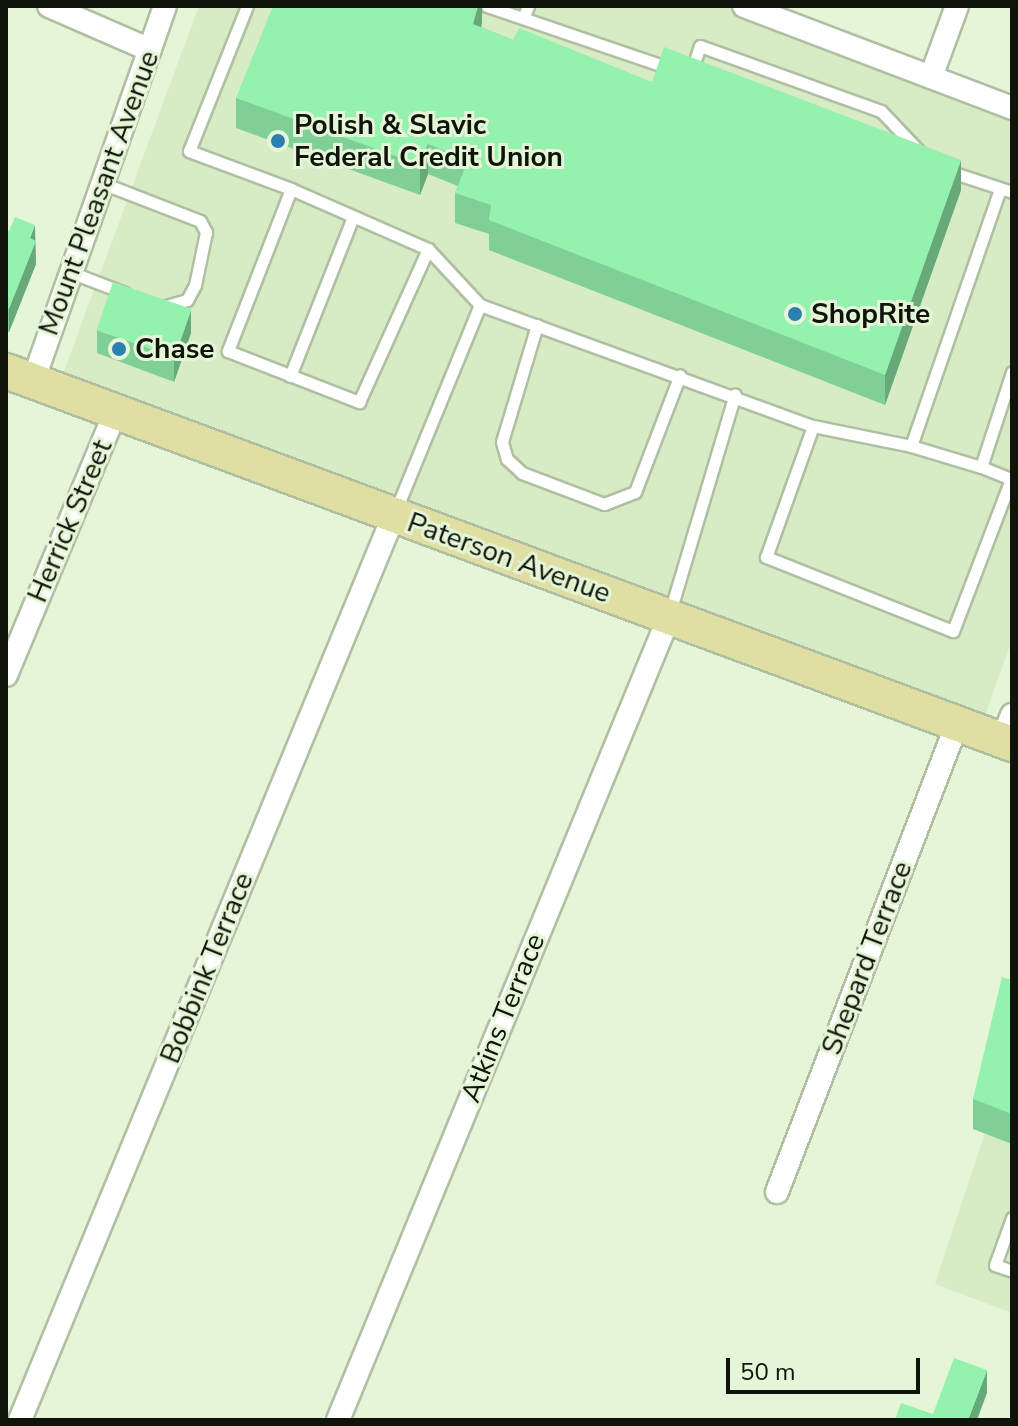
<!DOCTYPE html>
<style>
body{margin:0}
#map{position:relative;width:1018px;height:1426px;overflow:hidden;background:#e5f5d7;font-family:"Nunito Sans",sans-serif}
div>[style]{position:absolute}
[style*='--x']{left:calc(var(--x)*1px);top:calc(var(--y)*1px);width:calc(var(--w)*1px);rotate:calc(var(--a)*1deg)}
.built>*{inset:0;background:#d7ebc5}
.roads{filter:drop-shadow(2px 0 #b0bfa2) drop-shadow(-2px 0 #b0bfa2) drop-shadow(0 2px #b0bfa2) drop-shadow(0 -2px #b0bfa2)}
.service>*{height:11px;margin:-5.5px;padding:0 5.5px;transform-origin:5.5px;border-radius:5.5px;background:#fff}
.minor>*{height:22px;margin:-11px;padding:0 11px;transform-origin:11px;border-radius:11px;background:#fff}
.primary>*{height:34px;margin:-17px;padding:0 17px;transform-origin:17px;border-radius:17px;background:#dfdfa4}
.wall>*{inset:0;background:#7fcf96}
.shaded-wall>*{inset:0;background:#68a97a}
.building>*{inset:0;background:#94f1ae;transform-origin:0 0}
.dots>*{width:22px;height:22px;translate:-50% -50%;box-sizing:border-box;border:4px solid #e5f5d7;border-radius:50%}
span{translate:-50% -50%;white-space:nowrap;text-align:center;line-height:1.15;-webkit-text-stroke:6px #e5f5d7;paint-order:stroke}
.poi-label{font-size:28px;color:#0f140a;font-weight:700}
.left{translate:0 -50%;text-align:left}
.street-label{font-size:28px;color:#0f140a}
.frame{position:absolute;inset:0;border:8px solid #0f140a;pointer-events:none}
.scale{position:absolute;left:726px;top:1358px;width:194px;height:36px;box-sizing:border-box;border:4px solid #0f140a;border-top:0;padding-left:10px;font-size:24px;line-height:28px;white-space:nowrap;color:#0f140a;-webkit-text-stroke:6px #e5f5d7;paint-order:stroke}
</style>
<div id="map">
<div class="built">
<div style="clip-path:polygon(199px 6px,744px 6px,1012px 108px,1012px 640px,979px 732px,57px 390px)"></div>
<div style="clip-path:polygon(1012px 1051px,1012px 1313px,935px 1284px)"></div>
</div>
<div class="roads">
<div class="service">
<div style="--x:247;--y:6;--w:156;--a:111.8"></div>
<div style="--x:189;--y:151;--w:109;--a:20.4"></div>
<div style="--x:291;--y:189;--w:174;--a:111.3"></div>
<div style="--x:228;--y:351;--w:141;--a:21.3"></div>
<div style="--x:359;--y:402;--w:168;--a:-65.7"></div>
<div style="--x:428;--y:249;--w:76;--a:47.1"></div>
<div style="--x:480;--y:305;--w:354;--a:20"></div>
<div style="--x:813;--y:426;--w:139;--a:109.7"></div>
<div style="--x:766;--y:557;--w:201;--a:21.6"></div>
<div style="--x:953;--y:631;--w:163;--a:-69.1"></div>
<div style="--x:1011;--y:479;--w:32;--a:-158"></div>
<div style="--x:981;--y:467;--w:100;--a:-71.9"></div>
<div style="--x:487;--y:6;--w:195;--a:18.8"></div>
<div style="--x:523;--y:18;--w:13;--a:-67"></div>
<div style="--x:691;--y:73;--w:28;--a:-72"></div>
<div style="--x:700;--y:46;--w:192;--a:19.8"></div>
<div style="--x:881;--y:111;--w:54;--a:46.5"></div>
<div style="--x:948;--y:171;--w:67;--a:18.2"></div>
<div style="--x:102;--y:183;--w:105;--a:21.2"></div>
<div style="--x:200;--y:221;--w:13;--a:61"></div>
<div style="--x:206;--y:232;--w:54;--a:101.7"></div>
<div style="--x:195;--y:285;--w:17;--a:118"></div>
<div style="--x:187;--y:300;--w:22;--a:164"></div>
<div style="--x:291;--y:189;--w:150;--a:23.7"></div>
<div style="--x:70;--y:272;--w:59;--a:20.9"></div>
<div style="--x:537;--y:325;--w:122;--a:106.7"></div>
<div style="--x:502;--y:442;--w:18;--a:74"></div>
<div style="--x:507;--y:459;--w:21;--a:43"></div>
<div style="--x:522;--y:473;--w:88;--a:20.7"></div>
<div style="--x:604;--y:504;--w:33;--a:-21"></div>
<div style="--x:635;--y:492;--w:125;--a:-69"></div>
<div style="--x:290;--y:376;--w:171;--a:-68.4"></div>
<div style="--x:813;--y:426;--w:100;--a:11.5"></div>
<div style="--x:981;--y:467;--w:73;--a:-163.3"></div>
<div style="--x:911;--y:446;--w:272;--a:-70.9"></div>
<div style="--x:395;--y:512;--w:224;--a:-67.7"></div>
<div style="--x:670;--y:612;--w:227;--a:-73.4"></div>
<div style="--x:1012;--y:1218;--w:50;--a:109.9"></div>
<div style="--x:995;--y:1265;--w:18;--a:19"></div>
</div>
<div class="minor">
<div style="--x:49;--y:6;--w:110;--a:23.5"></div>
<div style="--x:744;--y:6;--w:287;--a:20.8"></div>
<div style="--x:931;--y:77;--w:76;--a:-69.9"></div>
<div style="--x:33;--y:381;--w:398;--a:-70.6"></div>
<div style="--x:6;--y:675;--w:286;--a:-67.4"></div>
<div style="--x:1002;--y:741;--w:28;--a:-69"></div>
<div style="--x:777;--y:1192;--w:501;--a:-68.96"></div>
<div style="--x:20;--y:1420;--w:979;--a:-67.55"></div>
<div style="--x:338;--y:1420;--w:869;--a:-67.6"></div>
</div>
<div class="primary">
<div style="--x:6;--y:371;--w:1073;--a:20.34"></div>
</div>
</div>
<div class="wall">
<div style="clip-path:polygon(482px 6px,481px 27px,513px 40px,652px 82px,961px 190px,885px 405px,489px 250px,489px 234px,455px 223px,455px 193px,458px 186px,428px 174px,420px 195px,236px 128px,236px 98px)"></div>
<div style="clip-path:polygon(6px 230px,35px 241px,36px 264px,9px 332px,6px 331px)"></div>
<div style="clip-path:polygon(97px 330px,191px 333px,174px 382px,97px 353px)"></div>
<div style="clip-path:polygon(1012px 980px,1012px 1144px,973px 1129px,973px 1099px)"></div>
</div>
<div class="shaded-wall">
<div style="clip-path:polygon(478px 6px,482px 6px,482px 24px,473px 54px,473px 24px)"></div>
<div style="clip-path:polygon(428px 144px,428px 174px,420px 195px,420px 165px)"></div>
<div style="clip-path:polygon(961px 160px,961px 190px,885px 405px,885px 375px)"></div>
<div style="clip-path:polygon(35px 225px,36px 264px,9px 332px,9px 309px,30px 238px)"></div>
<div style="clip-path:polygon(191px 309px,191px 333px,174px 382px,174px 359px)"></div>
<div style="clip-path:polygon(987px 1370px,987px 1393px,977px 1420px,968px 1420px)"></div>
</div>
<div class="building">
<div style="clip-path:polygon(273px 6px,478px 6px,473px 24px,513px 40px,519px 28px,652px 82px,664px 47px,961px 160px,885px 375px,489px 220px,491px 205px,455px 193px,468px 160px,428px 144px,420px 165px,236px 98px)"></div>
<div style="clip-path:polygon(15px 217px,35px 225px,30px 238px,36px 241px,9px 309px,6px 308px,6px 230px,9px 231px)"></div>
<div style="left:113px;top:282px;width:83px;height:51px;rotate:19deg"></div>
<div style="clip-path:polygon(1002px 977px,1012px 980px,1012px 1114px,973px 1099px)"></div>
<div style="clip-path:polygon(954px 1358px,987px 1370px,968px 1420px,895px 1420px,901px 1403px,933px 1414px)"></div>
</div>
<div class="dots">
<div style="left:278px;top:141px;background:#2b80b0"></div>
<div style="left:795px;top:314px;background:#2b80b0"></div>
<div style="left:119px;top:349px;background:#2b80b0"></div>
</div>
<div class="poi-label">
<span class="left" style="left:294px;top:141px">Polish &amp; Slavic<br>Federal Credit Union</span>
<span class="left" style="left:811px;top:314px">ShopRite</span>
<span class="left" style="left:135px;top:349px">Chase</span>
</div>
<div class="street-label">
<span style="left:99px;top:193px;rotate:-70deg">Mount Pleasant Avenue</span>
<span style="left:70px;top:521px;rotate:-67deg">Herrick Street</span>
<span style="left:509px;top:558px;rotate:20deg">Paterson Avenue</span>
<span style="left:867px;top:958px;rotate:-69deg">Shepard Terrace</span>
<span style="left:207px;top:968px;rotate:-68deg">Bobbink Terrace</span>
<span style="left:503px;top:1018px;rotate:-68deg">Atkins Terrace</span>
</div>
<div class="frame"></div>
<div class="scale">50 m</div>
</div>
